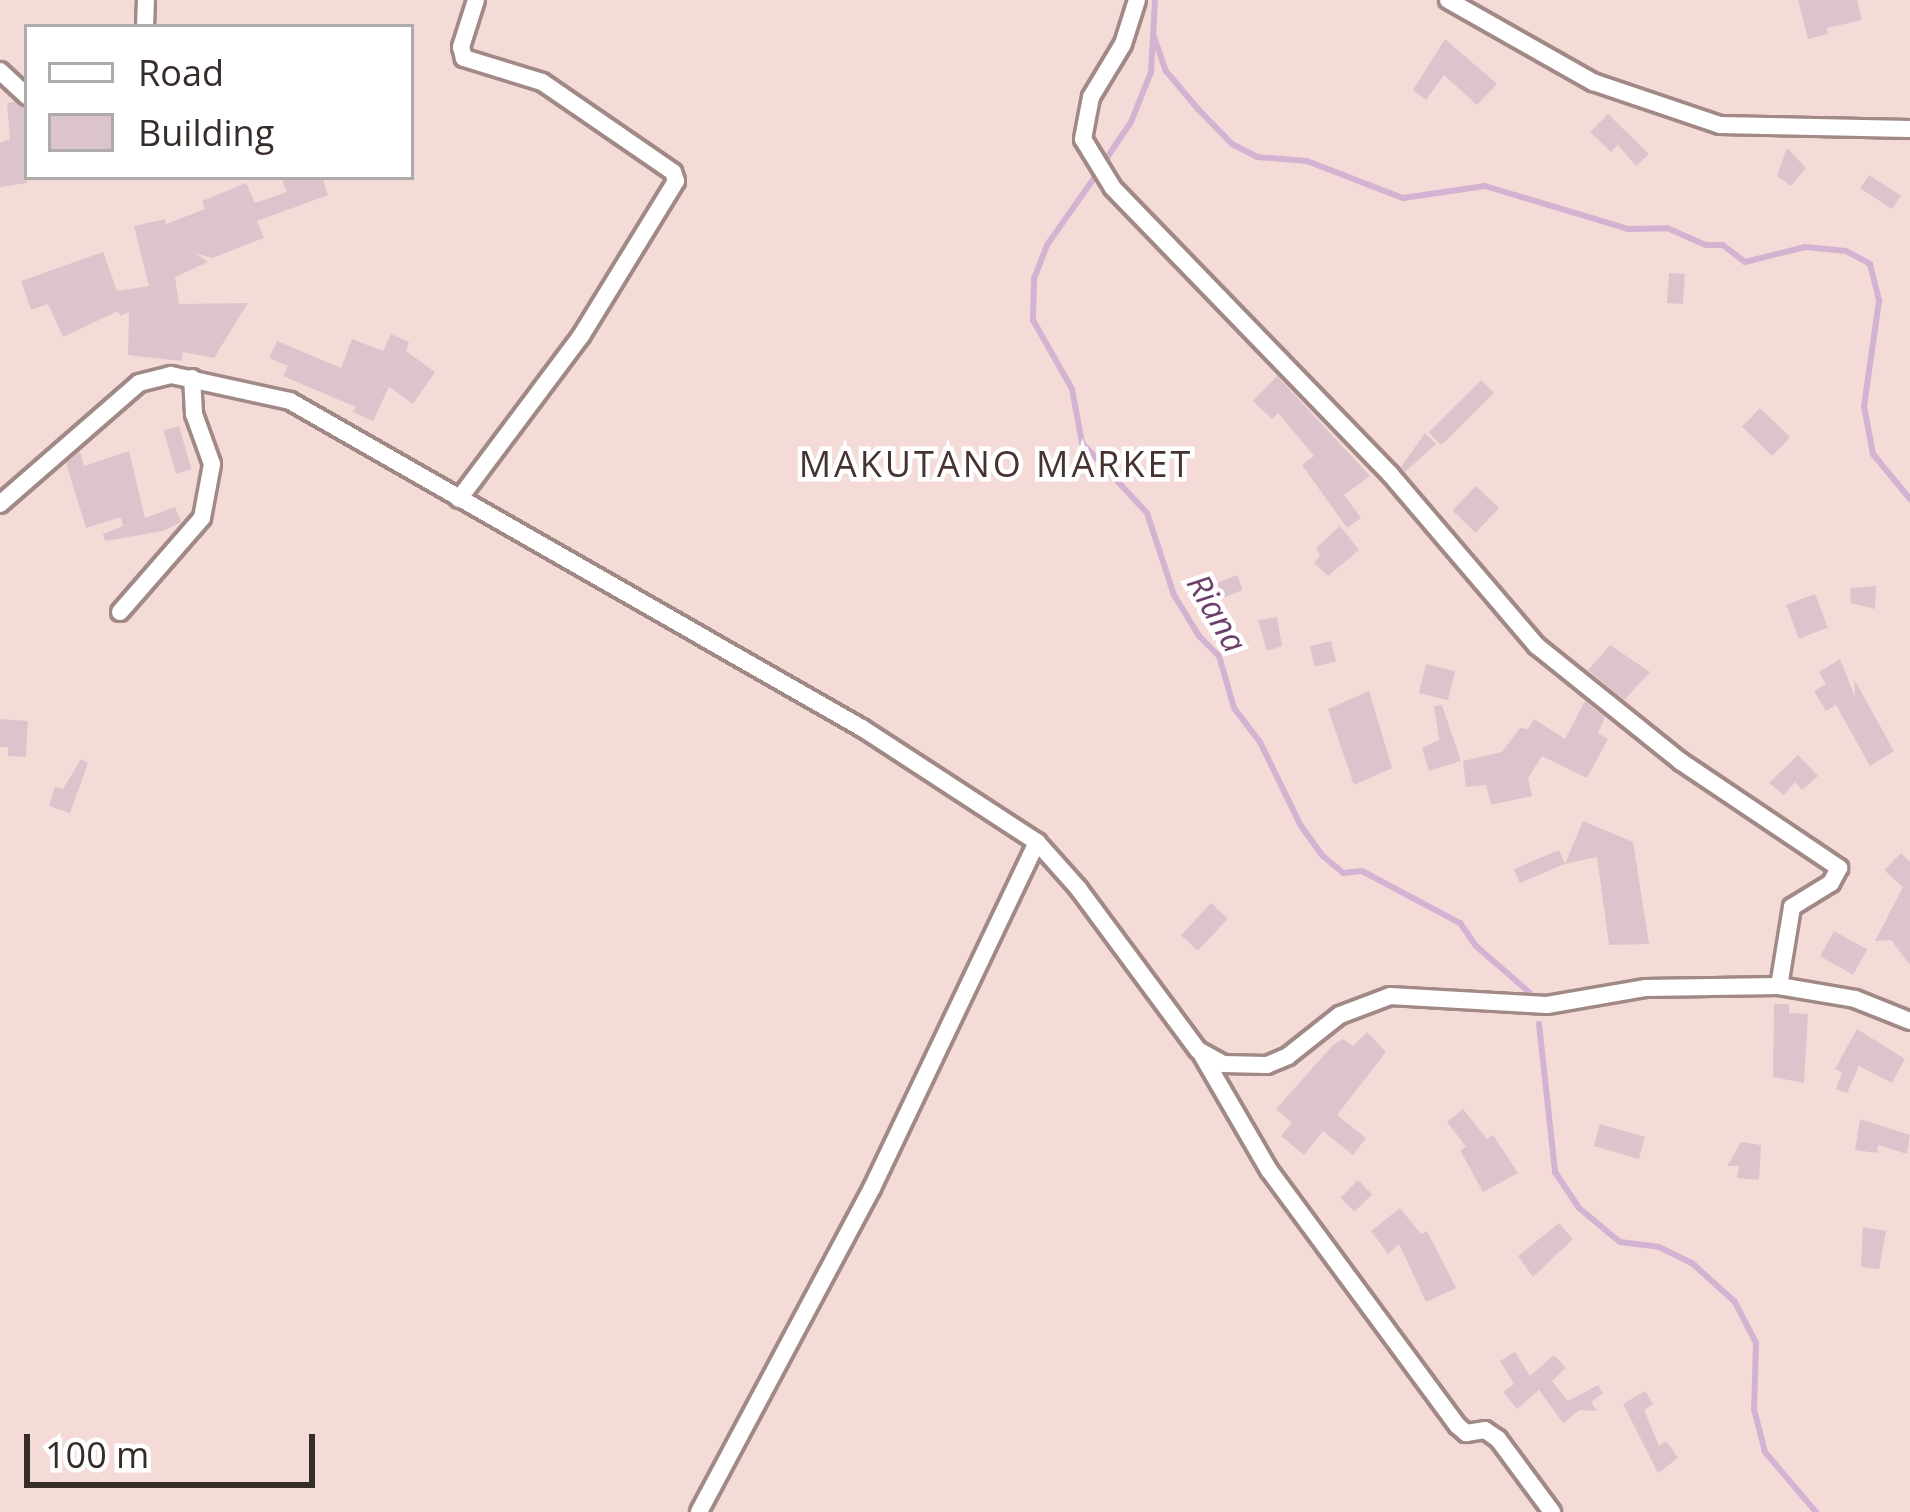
<!DOCTYPE html>
<style>
body{margin:0}
#map{position:relative;width:1910px;height:1512px;overflow:hidden;background:#f5dbd8;font-family:"Open Sans",sans-serif}
div>[style]{position:absolute}
[style*='--x']{left:calc(var(--x)*1px);top:calc(var(--y)*1px);width:calc(var(--w)*1px);rotate:calc(var(--a)*1deg)}
.stream>*{height:6px;margin:-3px;padding:0 3px;transform-origin:3px;border-radius:3px;background:#d3b3d2}
.building>*{inset:0;background:#dcc4cc;transform-origin:0 0}
.roads{filter:drop-shadow(3px 0 #a18986) drop-shadow(-3px 0 #a18986) drop-shadow(0 3px #a18986) drop-shadow(0 -3px #a18986)}
.street>*{height:16px;margin:-8px;padding:0 8px;transform-origin:8px;border-radius:8px;background:#fff}
span{translate:-50% -50%;white-space:nowrap;text-align:center;line-height:1.15;-webkit-text-stroke:9px #fff;paint-order:stroke}
.water-label{font-size:33px;color:#6b3f6a;font-style:italic}
.quarter-label{font-size:36px;color:#463331;letter-spacing:3px}
.legend{position:absolute;left:24px;top:24px;width:390px;height:156px;box-sizing:border-box;background:#fff;border:3px solid #afabaa;margin:0;padding:15px 21px;list-style:none;font-size:36px;color:#362d2b}
.legend li{display:flex;align-items:center;gap:24px;height:60px}
.legend b{width:60px;border:3px solid #afabaa}
.scale{position:absolute;left:24px;top:1434px;width:291px;height:54px;box-sizing:border-box;border:6px solid #362d2b;border-top:0;padding-left:15px;font-size:36px;line-height:42px;white-space:nowrap;color:#362d2b;-webkit-text-stroke:9px #fff;paint-order:stroke}
</style>
<div id="map">
<div class="stream">
<div style="--x:1154;--y:37;--w:36;--a:71"></div>
<div style="--x:1166;--y:71;--w:50;--a:49.9"></div>
<div style="--x:1198;--y:109;--w:49;--a:45.8"></div>
<div style="--x:1232;--y:144;--w:28;--a:27"></div>
<div style="--x:1257;--y:157;--w:50;--a:4.6"></div>
<div style="--x:1307;--y:161;--w:103;--a:21.1"></div>
<div style="--x:1403;--y:198;--w:83;--a:-8.3"></div>
<div style="--x:1485;--y:186;--w:149;--a:16.7"></div>
<div style="--x:1628;--y:229;--w:39;--a:-1"></div>
<div style="--x:1667;--y:228;--w:43;--a:23.6"></div>
<div style="--x:1706;--y:245;--w:17;--a:0"></div>
<div style="--x:1723;--y:245;--w:28;--a:38"></div>
<div style="--x:1745;--y:262;--w:62;--a:-14"></div>
<div style="--x:1805;--y:247;--w:41;--a:5.6"></div>
<div style="--x:1846;--y:251;--w:27;--a:28"></div>
<div style="--x:1870;--y:264;--w:38;--a:76"></div>
<div style="--x:1879;--y:301;--w:106;--a:98.1"></div>
<div style="--x:1864;--y:406;--w:49;--a:79.4"></div>
<div style="--x:1873;--y:454;--w:58;--a:50.6"></div>
<div style="--x:1104;--y:162;--w:48;--a:-56"></div>
<div style="--x:1131;--y:122;--w:54;--a:-68.2"></div>
<div style="--x:1151;--y:72;--w:72;--a:-86.8"></div>
<div style="--x:1099;--y:171;--w:90;--a:125.1"></div>
<div style="--x:1047;--y:245;--w:36;--a:111"></div>
<div style="--x:1034;--y:279;--w:41;--a:91.4"></div>
<div style="--x:1033;--y:320;--w:79;--a:60.5"></div>
<div style="--x:1072;--y:389;--w:55;--a:79.5"></div>
<div style="--x:1082;--y:443;--w:96;--a:47.1"></div>
<div style="--x:1147;--y:513;--w:86;--a:71.8"></div>
<div style="--x:1174;--y:595;--w:48;--a:58.6"></div>
<div style="--x:1199;--y:636;--w:28;--a:45"></div>
<div style="--x:1219;--y:656;--w:54;--a:73.9"></div>
<div style="--x:1234;--y:708;--w:43;--a:52.6"></div>
<div style="--x:1260;--y:742;--w:93;--a:64"></div>
<div style="--x:1301;--y:826;--w:37;--a:54"></div>
<div style="--x:1323;--y:856;--w:26;--a:40"></div>
<div style="--x:1343;--y:873;--w:19;--a:-6"></div>
<div style="--x:1362;--y:871;--w:111;--a:28"></div>
<div style="--x:1460;--y:923;--w:28;--a:55"></div>
<div style="--x:1476;--y:946;--w:72;--a:41"></div>
<div style="--x:1539;--y:1024;--w:149;--a:83.8"></div>
<div style="--x:1555;--y:1172;--w:43;--a:56.3"></div>
<div style="--x:1579;--y:1208;--w:53;--a:39.7"></div>
<div style="--x:1620;--y:1242;--w:39;--a:7"></div>
<div style="--x:1659;--y:1247;--w:37;--a:26"></div>
<div style="--x:1692;--y:1263;--w:58;--a:42.2"></div>
<div style="--x:1735;--y:1302;--w:46;--a:62.9"></div>
<div style="--x:1756;--y:1343;--w:66;--a:91.7"></div>
<div style="--x:1754;--y:1409;--w:44;--a:75.7"></div>
<div style="--x:1765;--y:1452;--w:79;--a:49.6"></div>
</div>
<div class="building">
<div style="clip-path:polygon(1798px 0,1857px 0,1862px 20px,1827px 28px,1828px 34px,1808px 39px)"></div>
<div style="clip-path:polygon(1445px 39px,1497px 84px,1477px 105px,1444px 75px,1426px 100px,1413px 90px)"></div>
<div style="clip-path:polygon(15px 102px,27px 108px,27px 183px,0 187px,0 143px,10px 139px,7px 103px)"></div>
<div style="clip-path:polygon(1608px 114px,1649px 154px,1636px 166px,1618px 145px,1611px 152px,1590px 132px)"></div>
<div style="clip-path:polygon(1787px 148px,1806px 168px,1791px 186px,1777px 176px)"></div>
<div style="left:1869px;top:175px;width:38px;height:16px;rotate:33deg"></div>
<div style="clip-path:polygon(281px 177px,322px 177px,328px 195px,257px 221px,264px 238px,212px 258px,195px 253px,208px 262px,175px 277px,179px 304px,248px 303px,214px 358px,183px 352px,182px 361px,128px 355px,129px 312px,120px 316px,118px 311px,63px 337px,48px 304px,31px 310px,21px 281px,103px 252px,117px 291px,149px 286px,134px 226px,165px 219px,166px 224px,205px 209px,202px 201px,246px 183px,255px 203px,287px 192px)"></div>
<div style="left:1669px;top:273px;width:16px;height:30px;rotate:4deg"></div>
<div style="clip-path:polygon(391px 334px,409px 342px,406px 351px,435px 372px,413px 404px,389px 387px,373px 421px,353px 412px,356px 407px,283px 376px,288px 366px,269px 358px,277px 341px,341px 368px,352px 339px,383px 351px)"></div>
<div style="clip-path:polygon(1277px 376px,1370px 476px,1344px 495px,1361px 518px,1347px 528px,1302px 465px,1314px 456px,1278px 413px,1272px 419px,1253px 401px)"></div>
<div style="left:1481px;top:380px;width:18px;height:74px;rotate:45deg"></div>
<div style="left:1760px;top:408px;width:42px;height:26px;rotate:44deg"></div>
<div style="left:179px;top:426px;width:45px;height:16px;rotate:74deg"></div>
<div style="clip-path:polygon(1425px 433px,1436px 444px,1405px 472px,1401px 467px)"></div>
<div style="clip-path:polygon(80px 451px,84px 466px,129px 451px,145px 518px,175px 507px,181px 522px,163px 531px,105px 541px,103px 534px,123px 526px,121px 517px,86px 528px,66px 463px)"></div>
<div style="left:1476px;top:486px;width:32px;height:34px;rotate:44deg"></div>
<div style="clip-path:polygon(1340px 526px,1359px 550px,1328px 576px,1314px 563px,1320px 555px,1316px 548px)"></div>
<div style="left:1237px;top:575px;width:16px;height:28px;rotate:68deg"></div>
<div style="clip-path:polygon(1876px 586px,1875px 609px,1851px 603px,1850px 588px)"></div>
<div style="left:1815px;top:594px;width:36px;height:31px;rotate:69deg"></div>
<div style="clip-path:polygon(1277px 617px,1282px 646px,1267px 651px,1258px 620px)"></div>
<div style="left:1331px;top:641px;width:21px;height:22px;rotate:76deg"></div>
<div style="clip-path:polygon(1610px 645px,1650px 672px,1624px 700px,1588px 670px)"></div>
<div style="clip-path:polygon(1840px 659px,1855px 697px,1854px 679px,1894px 751px,1870px 766px,1836px 705px,1826px 711px,1814px 691px,1826px 684px,1819px 672px)"></div>
<div style="left:1426px;top:664px;width:30px;height:30px;rotate:14deg"></div>
<div style="clip-path:polygon(1369px 691px,1392px 768px,1354px 785px,1328px 709px)"></div>
<div style="clip-path:polygon(1585px 701px,1605px 717px,1598px 733px,1608px 739px,1587px 778px,1542px 756px,1528px 778px,1532px 796px,1491px 805px,1486px 785px,1466px 787px,1463px 761px,1502px 752px,1520px 728px,1528px 729px,1534px 719px,1565px 739px)"></div>
<div style="clip-path:polygon(1442px 705px,1461px 761px,1429px 771px,1422px 748px,1439px 740px,1434px 706px)"></div>
<div style="clip-path:polygon(0 719px,28px 721px,26px 757px,8px 756px,8px 747px,0 747px)"></div>
<div style="clip-path:polygon(1798px 755px,1818px 776px,1802px 790px,1795px 782px,1784px 795px,1769px 783px)"></div>
<div style="clip-path:polygon(81px 759px,88px 763px,70px 813px,49px 806px,55px 787px,63px 789px)"></div>
<div style="clip-path:polygon(1583px 821px,1633px 842px,1649px 944px,1609px 945px,1597px 857px,1565px 864px)"></div>
<div style="left:1559px;top:850px;width:15px;height:49px;rotate:67deg"></div>
<div style="clip-path:polygon(1901px 853px,1910px 862px,1910px 965px,1891px 940px,1875px 941px,1903px 887px,1884px 870px)"></div>
<div style="left:1211px;top:903px;width:23px;height:44px;rotate:43deg"></div>
<div style="left:1834px;top:931px;width:38px;height:29px;rotate:29deg"></div>
<div style="clip-path:polygon(1774px 1004px,1789px 1004px,1789px 1013px,1808px 1014px,1804px 1083px,1773px 1077px)"></div>
<div style="clip-path:polygon(1857px 1029px,1905px 1059px,1892px 1083px,1859px 1066px,1847px 1093px,1836px 1089px,1842px 1072px,1835px 1069px)"></div>
<div style="clip-path:polygon(1367px 1032px,1386px 1052px,1337px 1115px,1366px 1138px,1353px 1155px,1323px 1131px,1304px 1155px,1281px 1136px,1292px 1123px,1276px 1109px,1333px 1045px,1343px 1039px,1353px 1046px)"></div>
<div style="clip-path:polygon(1463px 1109px,1487px 1139px,1493px 1135px,1518px 1173px,1483px 1192px,1460px 1150px,1466px 1147px,1447px 1122px)"></div>
<div style="clip-path:polygon(1860px 1119px,1910px 1135px,1907px 1154px,1878px 1145px,1877px 1153px,1855px 1150px)"></div>
<div style="left:1600px;top:1124px;width:47px;height:23px;rotate:16deg"></div>
<div style="clip-path:polygon(1741px 1142px,1761px 1145px,1759px 1180px,1737px 1178px,1739px 1166px,1727px 1166px)"></div>
<div style="left:1358px;top:1180px;width:20px;height:25px;rotate:45deg"></div>
<div style="clip-path:polygon(1400px 1208px,1421px 1234px,1427px 1231px,1456px 1288px,1426px 1302px,1399px 1244px,1388px 1254px,1371px 1231px)"></div>
<div style="clip-path:polygon(1559px 1223px,1573px 1239px,1533px 1277px,1518px 1256px)"></div>
<div style="clip-path:polygon(1863px 1227px,1886px 1231px,1879px 1269px,1861px 1267px)"></div>
<div style="clip-path:polygon(1515px 1352px,1530px 1376px,1554px 1355px,1566px 1368px,1552px 1381px,1568px 1401px,1598px 1385px,1603px 1393px,1591px 1402px,1597px 1411px,1580px 1410px,1563px 1423px,1539px 1390px,1517px 1409px,1503px 1392px,1514px 1384px,1500px 1361px)"></div>
<div style="clip-path:polygon(1645px 1391px,1653px 1404px,1644px 1410px,1659px 1446px,1666px 1441px,1678px 1458px,1658px 1473px,1623px 1404px)"></div>
</div>
<div class="roads">
<div class="street">
<div style="--x:1137;--y:0;--w:46;--a:107.7"></div>
<div style="--x:1123;--y:44;--w:62;--a:121.1"></div>
<div style="--x:1091;--y:97;--w:43;--a:100.8"></div>
<div style="--x:1083;--y:139;--w:57;--a:58.5"></div>
<div style="--x:1113;--y:188;--w:398;--a:45.9"></div>
<div style="--x:1390;--y:474;--w:226;--a:49.5"></div>
<div style="--x:1537;--y:646;--w:184;--a:38.8"></div>
<div style="--x:1680;--y:761;--w:192;--a:33.9"></div>
<div style="--x:1839;--y:868;--w:17;--a:118"></div>
<div style="--x:1831;--y:883;--w:46;--a:148.4"></div>
<div style="--x:1792;--y:907;--w:80;--a:99.3"></div>
<div style="--x:1448;--y:0;--w:167;--a:29.5"></div>
<div style="--x:1593;--y:82;--w:134;--a:18.7"></div>
<div style="--x:1720;--y:125;--w:190;--a:1.2"></div>
<div style="--x:145;--y:27;--w:27;--a:-88"></div>
<div style="--x:0;--y:71;--w:37;--a:43"></div>
<div style="--x:459;--y:499;--w:204;--a:-53.2"></div>
<div style="--x:581;--y:336;--w:182;--a:-58.5"></div>
<div style="--x:676;--y:181;--w:9;--a:-108"></div>
<div style="--x:673;--y:172;--w:159;--a:-145.5"></div>
<div style="--x:542;--y:82;--w:82;--a:-162.9"></div>
<div style="--x:464;--y:58;--w:11;--a:-105"></div>
<div style="--x:461;--y:47;--w:49;--a:-72.3"></div>
<div style="--x:0;--y:504;--w:184;--a:-41"></div>
<div style="--x:139;--y:383;--w:33;--a:-14"></div>
<div style="--x:171;--y:375;--w:122;--a:12.3"></div>
<div style="--x:290;--y:401;--w:659;--a:29.76"></div>
<div style="--x:862;--y:728;--w:209;--a:33.1"></div>
<div style="--x:1037;--y:842;--w:62;--a:48.3"></div>
<div style="--x:1078;--y:888;--w:202;--a:53.5"></div>
<div style="--x:1198;--y:1050;--w:29;--a:29"></div>
<div style="--x:1223;--y:1064;--w:44;--a:1.3"></div>
<div style="--x:1267;--y:1065;--w:23;--a:-23"></div>
<div style="--x:1288;--y:1056;--w:66;--a:-38.3"></div>
<div style="--x:1340;--y:1015;--w:53;--a:-20.8"></div>
<div style="--x:1390;--y:996;--w:157;--a:3.3"></div>
<div style="--x:1547;--y:1005;--w:99;--a:-9.8"></div>
<div style="--x:1645;--y:988;--w:134;--a:-0.9"></div>
<div style="--x:1779;--y:986;--w:77;--a:9.7"></div>
<div style="--x:1855;--y:999;--w:59;--a:21.8"></div>
<div style="--x:120;--y:612;--w:125;--a:-48.9"></div>
<div style="--x:202;--y:518;--w:55;--a:-79.5"></div>
<div style="--x:212;--y:464;--w:53;--a:-109.8"></div>
<div style="--x:194;--y:414;--w:36;--a:-93"></div>
<div style="--x:1202;--y:1055;--w:133;--a:59.8"></div>
<div style="--x:1269;--y:1170;--w:318;--a:53.6"></div>
<div style="--x:1458;--y:1426;--w:11;--a:41"></div>
<div style="--x:1466;--y:1433;--w:19;--a:-9"></div>
<div style="--x:1485;--y:1430;--w:16;--a:35"></div>
<div style="--x:1498;--y:1439;--w:91;--a:53.5"></div>
<div style="--x:699;--y:1512;--w:367;--a:-61.9"></div>
<div style="--x:872;--y:1188;--w:383;--a:-64.5"></div>
</div>
</div>
<div class="water-label">
<span style="left:1217px;top:613px;rotate:60deg">Riana</span>
</div>
<div class="quarter-label">
<span style="left:996px;top:464px">MAKUTANO MARKET</span>
</div>
<ul class="legend">
<li><b style="height:15px;background:#fff"></b>Road</li>
<li><b style="height:33px;background:#dcc4cc"></b>Building</li>
</ul>
<div class="scale">100 m</div>
</div>
